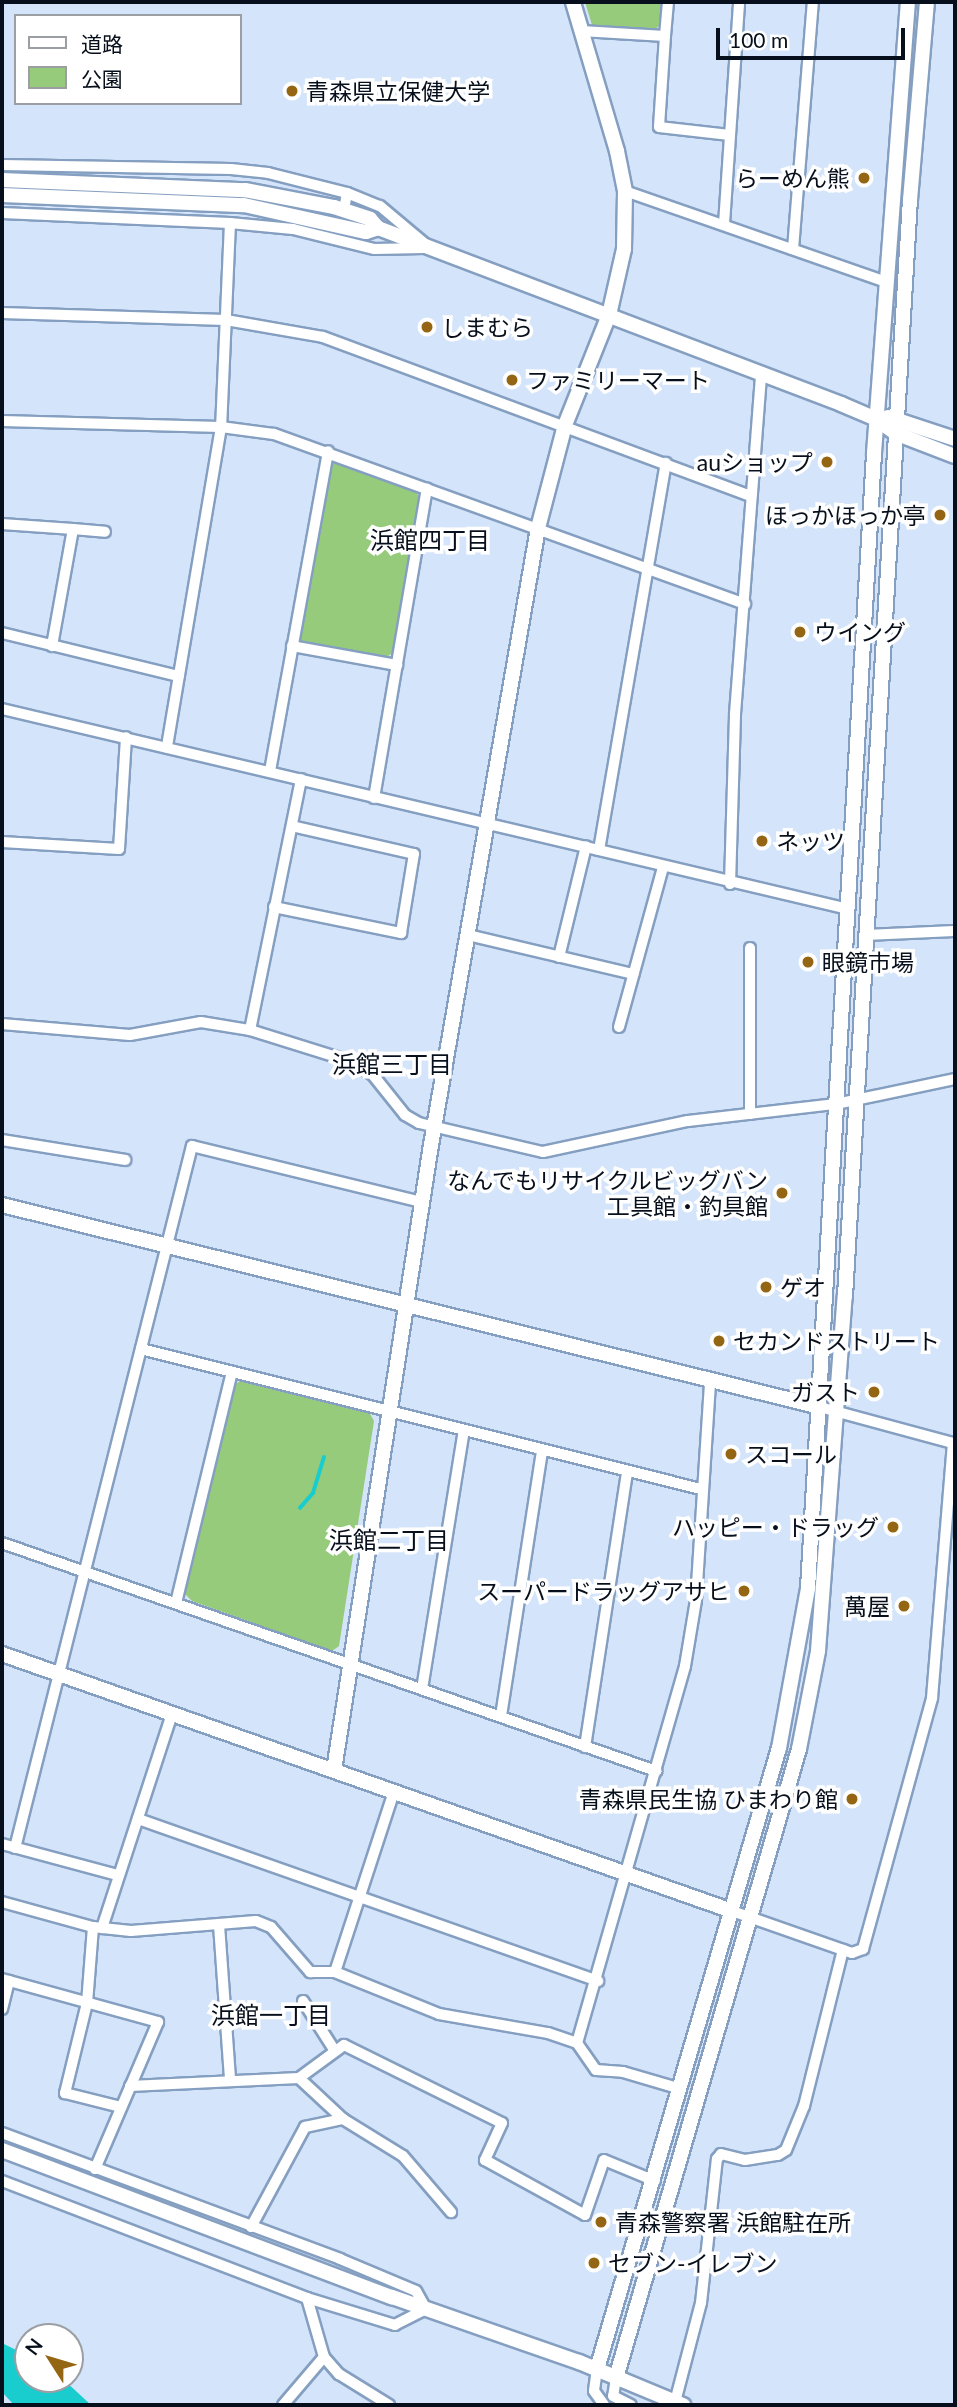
<!DOCTYPE html>
<meta charset="utf-8">
<style>
body{margin:0}
#map{position:relative;width:957px;height:2407px;overflow:hidden;background:#d4e4fa;font-family:Lato,"Noto Sans JP",sans-serif}
div>[style]{position:absolute}
[style*='--x']{left:calc(var(--x)*1px);top:calc(var(--y)*1px);width:calc(var(--w)*1px);rotate:calc(var(--a)*1deg)}
.green>*{inset:0;background:#96cb7b}
.water>*{inset:0;background:#19cdce}
.stream>*{height:3.5px;margin:-1.75px;padding:0 1.75px;transform-origin:1.75px;border-radius:1.75px;background:#19cdce}
.roads{filter:drop-shadow(2px 0 #859fc1) drop-shadow(-2px 0 #859fc1) drop-shadow(0 2px #859fc1) drop-shadow(0 -2px #859fc1)}
.minor>*{height:10px;margin:-5px;padding:0 5px;transform-origin:5px;border-radius:5px;background:#fff}
.tertiary>*{height:14px;margin:-7px;padding:0 7px;transform-origin:7px;border-radius:7px;background:#fff}
.dots>*{width:19px;height:19px;translate:-50% -50%;box-sizing:border-box;border:4px solid #fff;border-radius:50%}
span{translate:-50% -50%;white-space:nowrap;text-align:center;line-height:1.15;-webkit-text-stroke:7px #fff;paint-order:stroke}
.poi-label{font-size:23px;color:#060f1b}
.left{translate:0 -50%;text-align:left}
.right{translate:-100% -50%;text-align:right}
.neighbourhood-label{font-size:24px;color:#060f1b}
.frame{position:absolute;inset:0;border:4px solid #060f1b;pointer-events:none}
.legend{position:absolute;left:14px;top:14px;width:228px;height:91px;box-sizing:border-box;background:#fff;border:2px solid #9b9fa4;margin:0;padding:9px 12px;list-style:none;font-size:21px;color:#060f1b}
.legend li{display:flex;align-items:center;gap:14px;height:35px}
.legend b{width:35px;border:2px solid #9b9fa4}
.north{position:absolute;left:14px;top:2323px;width:70px;height:70px;box-sizing:border-box;background:#fff;border:2px solid #9b9fa4;border-radius:50%;rotate:307deg;font-size:19px;font-weight:700;line-height:28px;text-align:center;color:#060f1b}
.north::after{content:'';display:block;margin:auto;width:24px;height:32px;background:#946613;clip-path:polygon(50% 0,100% 100%,50% 72%,0 100%)}
.scale{position:absolute;left:716px;top:28px;width:189px;height:32px;box-sizing:border-box;border:4px solid #060f1b;border-top:0;padding-left:9px;font-size:21px;line-height:24px;white-space:nowrap;color:#060f1b;-webkit-text-stroke:5px #fff;paint-order:stroke}
</style>
<div id="map">
<div class="green">
<div style="clip-path:polygon(585px 2px,662px 2px,660px 25px,653px 31px,592px 25px)"></div>
<div style="clip-path:polygon(337px 461px,416px 490px,419px 498px,392px 653px,386px 658px,303px 643px,300px 639px,331px 465px)"></div>
<div style="clip-path:polygon(242px 1379px,369px 1412px,374px 1421px,339px 1646px,332px 1651px,192px 1601px,185px 1594px,235px 1385px)"></div>
</div>
<div class="water">
<div style="clip-path:polygon(2px 2343px,28px 2356px,28px 2379px,63px 2379px,91px 2405px,14px 2405px,2px 2392px)"></div>
</div>
<div class="stream">
<div style="--x:300;--y:1508;--w:20;--a:-49"></div>
<div style="--x:313;--y:1493;--w:37;--a:-73"></div>
</div>
<div class="roads">
<div class="minor">
<div style="--x:581;--y:31;--w:84;--a:3.4"></div>
<div style="--x:665;--y:36;--w:34;--a:-85"></div>
<div style="--x:665;--y:36;--w:91;--a:93.8"></div>
<div style="--x:659;--y:127;--w:71;--a:6.4"></div>
<div style="--x:2;--y:165;--w:229;--a:1"></div>
<div style="--x:231;--y:169;--w:37;--a:6"></div>
<div style="--x:268;--y:173;--w:81;--a:14.2"></div>
<div style="--x:347;--y:193;--w:17;--a:100"></div>
<div style="--x:625;--y:191;--w:277;--a:19.2"></div>
<div style="--x:347;--y:193;--w:35;--a:22"></div>
<div style="--x:380;--y:206;--w:57;--a:40.1"></div>
<div style="--x:2;--y:213;--w:228;--a:2.5"></div>
<div style="--x:230;--y:223;--w:204;--a:92.5"></div>
<div style="--x:221;--y:427;--w:325;--a:99.6"></div>
<div style="--x:230;--y:223;--w:63;--a:5.4"></div>
<div style="--x:293;--y:229;--w:83;--a:13.9"></div>
<div style="--x:374;--y:249;--w:50;--a:-1.1"></div>
<div style="--x:724;--y:224;--w:223;--a:-86.1"></div>
<div style="--x:793;--y:249;--w:248;--a:-85.4"></div>
<div style="--x:2;--y:313;--w:224;--a:1.8"></div>
<div style="--x:226;--y:320;--w:98;--a:9.9"></div>
<div style="--x:323;--y:337;--w:457;--a:20.4"></div>
<div style="--x:2;--y:421;--w:219;--a:1.6"></div>
<div style="--x:221;--y:427;--w:53;--a:7.5"></div>
<div style="--x:274;--y:434;--w:501;--a:19.85"></div>
<div style="--x:2;--y:524;--w:71;--a:4"></div>
<div style="--x:73;--y:529;--w:119;--a:100.2"></div>
<div style="--x:73;--y:529;--w:32;--a:5"></div>
<div style="--x:2;--y:633;--w:182;--a:13.7"></div>
<div style="--x:292;--y:646;--w:107;--a:10.3"></div>
<div style="--x:2;--y:709;--w:869;--a:13.3"></div>
<div style="--x:270;--y:771;--w:325;--a:-79.7"></div>
<div style="--x:374;--y:798;--w:314;--a:-80.3"></div>
<div style="--x:2;--y:842;--w:117;--a:3.4"></div>
<div style="--x:119;--y:849;--w:112;--a:-86.4"></div>
<div style="--x:599;--y:850;--w:393;--a:-80.2"></div>
<div style="--x:730;--y:884;--w:170;--a:-88.3"></div>
<div style="--x:735;--y:714;--w:342;--a:-85.6"></div>
<div style="--x:274;--y:907;--w:130;--a:11.6"></div>
<div style="--x:401;--y:933;--w:80;--a:-80.7"></div>
<div style="--x:414;--y:854;--w:125;--a:-167.1"></div>
<div style="--x:468;--y:935;--w:170;--a:13.3"></div>
<div style="--x:865;--y:935;--w:90;--a:-2.5"></div>
<div style="--x:750;--y:948;--w:166;--a:90"></div>
<div style="--x:559;--y:957;--w:114;--a:-76.3"></div>
<div style="--x:2;--y:1024;--w:128;--a:4.9"></div>
<div style="--x:130;--y:1035;--w:72;--a:-10.4"></div>
<div style="--x:201;--y:1022;--w:50;--a:9.3"></div>
<div style="--x:250;--y:1030;--w:104;--a:17.4"></div>
<div style="--x:349;--y:1061;--w:28;--a:30"></div>
<div style="--x:373;--y:1075;--w:51;--a:51.3"></div>
<div style="--x:405;--y:1115;--w:16;--a:30"></div>
<div style="--x:419;--y:1123;--w:127;--a:13.2"></div>
<div style="--x:543;--y:1152;--w:148;--a:-12.1"></div>
<div style="--x:688;--y:1121;--w:149;--a:-6.6"></div>
<div style="--x:836;--y:1104;--w:122;--a:-11.9"></div>
<div style="--x:619;--y:1027;--w:166;--a:-74.6"></div>
<div style="--x:250;--y:1030;--w:256;--a:-78.5"></div>
<div style="--x:2;--y:1140;--w:125;--a:9.2"></div>
<div style="--x:141;--y:1349;--w:577;--a:14.04"></div>
<div style="--x:2;--y:1543;--w:693;--a:19.22"></div>
<div style="--x:176;--y:1603;--w:238;--a:-76.4"></div>
<div style="--x:422;--y:1689;--w:261;--a:-80.8"></div>
<div style="--x:501;--y:1716;--w:268;--a:-81.2"></div>
<div style="--x:585;--y:1747;--w:278;--a:-81.3"></div>
<div style="--x:138;--y:1819;--w:488;--a:19.4"></div>
<div style="--x:2;--y:1844;--w:120;--a:15"></div>
<div style="--x:15;--y:1848;--w:724;--a:-75.85"></div>
<div style="--x:192;--y:1146;--w:237;--a:13.7"></div>
<div style="--x:2;--y:1902;--w:94;--a:15.4"></div>
<div style="--x:93;--y:1927;--w:38;--a:6"></div>
<div style="--x:131;--y:1931;--w:125;--a:-4.6"></div>
<div style="--x:256;--y:1921;--w:16;--a:22"></div>
<div style="--x:271;--y:1927;--w:60;--a:49.1"></div>
<div style="--x:310;--y:1972;--w:25;--a:0"></div>
<div style="--x:335;--y:1972;--w:112;--a:22"></div>
<div style="--x:439;--y:2014;--w:111;--a:9.9"></div>
<div style="--x:548;--y:2033;--w:31;--a:19"></div>
<div style="--x:577;--y:2043;--w:33;--a:55"></div>
<div style="--x:596;--y:2070;--w:27;--a:4"></div>
<div style="--x:623;--y:2072;--w:60;--a:16.3"></div>
<div style="--x:732;--y:1911;--w:127;--a:19.3"></div>
<div style="--x:852;--y:1953;--w:12;--a:-20"></div>
<div style="--x:863;--y:1949;--w:260;--a:-74.6"></div>
<div style="--x:932;--y:1698;--w:256;--a:-85.3"></div>
<div style="--x:953;--y:1443;--w:138;--a:-164.9"></div>
<div style="--x:219;--y:1925;--w:155;--a:85.9"></div>
<div style="--x:93;--y:1927;--w:76;--a:94.5"></div>
<div style="--x:87;--y:2003;--w:93;--a:103.7"></div>
<div style="--x:65;--y:2093;--w:58;--a:14"></div>
<div style="--x:102;--y:1928;--w:225;--a:-71.9"></div>
<div style="--x:335;--y:1972;--w:189;--a:-71.9"></div>
<div style="--x:2;--y:1979;--w:162;--a:15.4"></div>
<div style="--x:158;--y:2022;--w:160;--a:113.2"></div>
<div style="--x:303;--y:2001;--w:59;--a:57.4"></div>
<div style="--x:2;--y:2009;--w:29;--a:-76"></div>
<div style="--x:577;--y:2043;--w:392;--a:-74"></div>
<div style="--x:685;--y:1666;--w:67;--a:-80.5"></div>
<div style="--x:696;--y:1600;--w:219;--a:-86.3"></div>
<div style="--x:299;--y:2078;--w:56;--a:-36.3"></div>
<div style="--x:344;--y:2045;--w:176;--a:26.3"></div>
<div style="--x:502;--y:2123;--w:41;--a:114.7"></div>
<div style="--x:485;--y:2160;--w:114;--a:28.8"></div>
<div style="--x:585;--y:2215;--w:58;--a:-70.9"></div>
<div style="--x:604;--y:2160;--w:55;--a:22.4"></div>
<div style="--x:130;--y:2086;--w:169;--a:-2.7"></div>
<div style="--x:299;--y:2078;--w:60;--a:43"></div>
<div style="--x:343;--y:2119;--w:70;--a:31.7"></div>
<div style="--x:403;--y:2156;--w:74;--a:49.4"></div>
<div style="--x:2;--y:2133;--w:361;--a:20.4"></div>
<div style="--x:340;--y:2259;--w:82;--a:22.8"></div>
<div style="--x:416;--y:2291;--w:21;--a:61"></div>
<div style="--x:426;--y:2309;--w:35;--a:153"></div>
<div style="--x:395;--y:2325;--w:92;--a:-162.9"></div>
<div style="--x:307;--y:2298;--w:327;--a:-159"></div>
<div style="--x:251;--y:2227;--w:114;--a:-61.6"></div>
<div style="--x:305;--y:2127;--w:39;--a:-12"></div>
<div style="--x:307;--y:2298;--w:61;--a:73.9"></div>
<div style="--x:324;--y:2357;--w:23;--a:49"></div>
<div style="--x:339;--y:2374;--w:59;--a:31.8"></div>
<div style="--x:597;--y:2369;--w:22;--a:98"></div>
<div style="--x:594;--y:2391;--w:17;--a:54"></div>
<div style="--x:616;--y:2378;--w:18;--a:99"></div>
<div style="--x:613;--y:2396;--w:20;--a:27"></div>
<div style="--x:675;--y:2402;--w:102;--a:-75.3"></div>
<div style="--x:701;--y:2303;--w:145;--a:-83.7"></div>
<div style="--x:717;--y:2159;--w:6;--a:-51"></div>
<div style="--x:721;--y:2154;--w:25;--a:14"></div>
<div style="--x:745;--y:2160;--w:33;--a:-9"></div>
<div style="--x:778;--y:2155;--w:9;--a:-32"></div>
<div style="--x:786;--y:2150;--w:48;--a:-67.8"></div>
<div style="--x:804;--y:2106;--w:161;--a:-76"></div>
<div style="--x:283;--y:2405;--w:63;--a:-49.5"></div>
</div>
<div class="tertiary">
<div style="--x:2;--y:180;--w:243;--a:2.4"></div>
<div style="--x:245;--y:190;--w:91;--a:10.8"></div>
<div style="--x:334;--y:207;--w:38;--a:18"></div>
<div style="--x:370;--y:219;--w:12;--a:48"></div>
<div style="--x:378;--y:228;--w:495;--a:20.8"></div>
<div style="--x:841;--y:404;--w:38;--a:23"></div>
<div style="--x:876;--y:419;--w:24;--a:36"></div>
<div style="--x:895;--y:433;--w:64;--a:21"></div>
<div style="--x:2;--y:195;--w:242;--a:2.4"></div>
<div style="--x:244;--y:205;--w:125;--a:12.5"></div>
<div style="--x:366;--y:232;--w:13;--a:-18"></div>
<div style="--x:888;--y:417;--w:71;--a:18.2"></div>
<div style="--x:2;--y:1205;--w:843;--a:13.87"></div>
<div style="--x:2;--y:1654;--w:774;--a:19.39"></div>
<div style="--x:334;--y:1770;--w:632;--a:-81.18"></div>
<div style="--x:431;--y:1145;--w:626;--a:-80.16"></div>
<div style="--x:538;--y:528;--w:106;--a:-75.3"></div>
<div style="--x:565;--y:425;--w:118;--a:-68.2"></div>
<div style="--x:609;--y:315;--w:68;--a:-77.2"></div>
<div style="--x:624;--y:249;--w:58;--a:-89"></div>
<div style="--x:625;--y:191;--w:41;--a:-101.3"></div>
<div style="--x:617;--y:151;--w:155;--a:-106.5"></div>
<div style="--x:2;--y:2150;--w:417;--a:20.7"></div>
<div style="--x:392;--y:2297;--w:198;--a:19.2"></div>
<div style="--x:579;--y:2362;--w:113;--a:22.5"></div>
<div style="--x:597;--y:2369;--w:647;--a:-73.67"></div>
<div style="--x:779;--y:1748;--w:163;--a:-79.7"></div>
<div style="--x:808;--y:1588;--w:1137;--a:-86.67"></div>
<div style="--x:874;--y:453;--w:452;--a:-85.7"></div>
<div style="--x:616;--y:2378;--w:655;--a:-73.78"></div>
<div style="--x:799;--y:1749;--w:100;--a:-79"></div>
<div style="--x:818;--y:1651;--w:356;--a:-85.7"></div>
<div style="--x:845;--y:1296;--w:1098;--a:-86.61"></div>
<div style="--x:910;--y:200;--w:199;--a:-85.1"></div>
</div>
</div>
<div class="dots">
<div style="left:292px;top:91px;background:#946613"></div>
<div style="left:864px;top:178px;background:#946613"></div>
<div style="left:427px;top:327px;background:#946613"></div>
<div style="left:512px;top:380px;background:#946613"></div>
<div style="left:827px;top:462px;background:#946613"></div>
<div style="left:940px;top:515px;background:#946613"></div>
<div style="left:800px;top:632px;background:#946613"></div>
<div style="left:762px;top:841px;background:#946613"></div>
<div style="left:808px;top:962px;background:#946613"></div>
<div style="left:782px;top:1193px;background:#946613"></div>
<div style="left:766px;top:1287px;background:#946613"></div>
<div style="left:719px;top:1341px;background:#946613"></div>
<div style="left:874px;top:1392px;background:#946613"></div>
<div style="left:731px;top:1454px;background:#946613"></div>
<div style="left:893px;top:1527px;background:#946613"></div>
<div style="left:744px;top:1591px;background:#946613"></div>
<div style="left:904px;top:1606px;background:#946613"></div>
<div style="left:852px;top:1799px;background:#946613"></div>
<div style="left:601px;top:2222px;background:#946613"></div>
<div style="left:594px;top:2263px;background:#946613"></div>
</div>
<div class="poi-label">
<span class="left" style="left:306px;top:91px">青森県立保健大学</span>
<span class="right" style="left:850px;top:178px">らーめん熊</span>
<span class="left" style="left:441px;top:327px">しまむら</span>
<span class="left" style="left:526px;top:380px">ファミリーマート</span>
<span class="right" style="left:813px;top:462px">auショップ</span>
<span class="right" style="left:926px;top:515px">ほっかほっか亭</span>
<span class="left" style="left:814px;top:632px">ウイング</span>
<span class="left" style="left:776px;top:841px">ネッツ</span>
<span class="left" style="left:822px;top:962px">眼鏡市場</span>
<span class="right" style="left:768px;top:1193px">なんでもリサイクルビッグバン<br>工具館・釣具館</span>
<span class="left" style="left:780px;top:1287px">ゲオ</span>
<span class="left" style="left:733px;top:1341px">セカンドストリート</span>
<span class="right" style="left:860px;top:1392px">ガスト</span>
<span class="left" style="left:745px;top:1454px">スコール</span>
<span class="right" style="left:879px;top:1527px">ハッピー・ドラッグ</span>
<span class="right" style="left:730px;top:1591px">スーパードラッグアサヒ</span>
<span class="right" style="left:890px;top:1606px">萬屋</span>
<span class="right" style="left:838px;top:1799px">青森県民生協 ひまわり館</span>
<span class="left" style="left:615px;top:2222px">青森警察署 浜館駐在所</span>
<span class="left" style="left:608px;top:2263px">セブン-イレブン</span>
</div>
<div class="neighbourhood-label">
<span style="left:430px;top:540px">浜館四丁目</span>
<span style="left:392px;top:1064px">浜館三丁目</span>
<span style="left:389px;top:1540px">浜館二丁目</span>
<span style="left:271px;top:2015px">浜館一丁目</span>
</div>
<div class="frame"></div>
<ul class="legend">
<li><b style="height:9px;background:#fff"></b>道路</li>
<li><b style="height:19px;background:#96cb7b"></b>公園</li>
</ul>
<div class="north">N</div>
<div class="scale">100 m</div>
</div>
